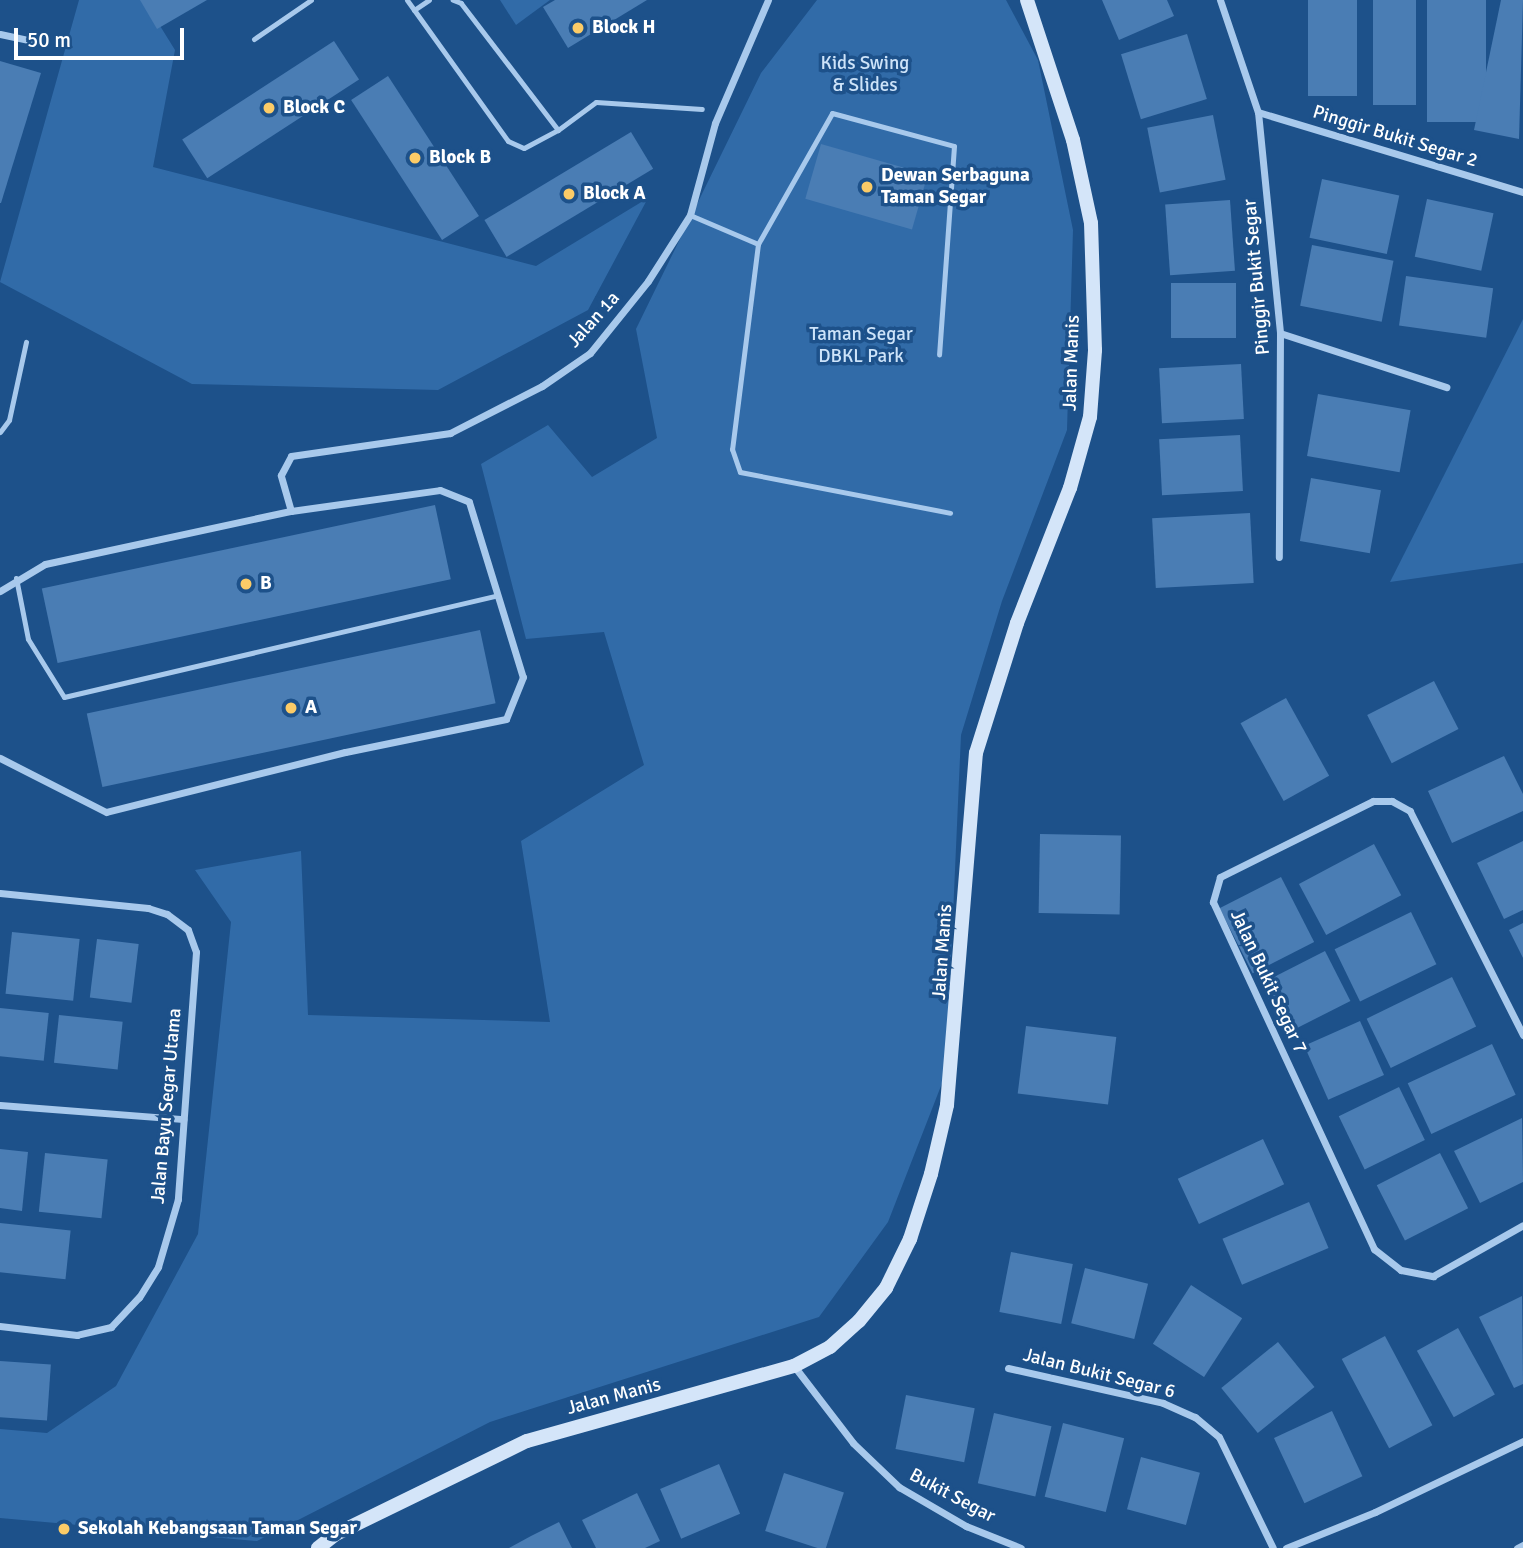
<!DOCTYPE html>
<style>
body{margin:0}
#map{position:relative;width:1523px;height:1548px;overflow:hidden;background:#1d518a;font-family:Signika,sans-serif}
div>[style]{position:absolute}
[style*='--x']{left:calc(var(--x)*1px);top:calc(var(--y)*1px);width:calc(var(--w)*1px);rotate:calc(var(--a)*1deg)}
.green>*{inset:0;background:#316ba8}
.building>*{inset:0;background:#4a7db4;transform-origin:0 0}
.lane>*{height:5px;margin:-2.5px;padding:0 2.5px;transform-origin:2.5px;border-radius:2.5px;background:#a8c9ec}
.street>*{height:7px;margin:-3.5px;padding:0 3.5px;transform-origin:3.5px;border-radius:3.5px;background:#a8c9ec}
.secondary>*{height:14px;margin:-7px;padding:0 7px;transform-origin:7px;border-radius:7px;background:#d4e5f9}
.dots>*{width:19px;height:19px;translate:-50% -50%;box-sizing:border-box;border:4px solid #1d518a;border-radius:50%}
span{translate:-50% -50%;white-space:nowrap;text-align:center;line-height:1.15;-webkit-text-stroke:7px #1d518a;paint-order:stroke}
.poi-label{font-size:19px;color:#fff;font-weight:700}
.left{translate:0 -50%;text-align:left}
.park-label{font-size:19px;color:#cde3f9}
.street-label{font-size:19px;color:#fff}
.scale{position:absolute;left:14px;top:28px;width:170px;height:32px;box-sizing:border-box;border:4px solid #fff;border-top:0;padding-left:9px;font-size:21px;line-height:24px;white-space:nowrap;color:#fff;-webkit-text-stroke:5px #1d518a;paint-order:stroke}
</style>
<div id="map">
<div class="green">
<div style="clip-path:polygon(79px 0,144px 0,175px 50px,153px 167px,536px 266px,648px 198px,588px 310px,438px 390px,192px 384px,0 282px)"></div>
<div style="clip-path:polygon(500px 0,550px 0,516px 25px)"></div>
<div style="clip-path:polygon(817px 0,1006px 0,1038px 60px,1073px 230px,1067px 430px,1002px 601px,961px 735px,946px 1073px,888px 1222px,819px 1317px,490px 1422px,257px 1541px,0 1518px,0 1429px,47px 1433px,116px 1386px,198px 1234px,231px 922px,195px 870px,301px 851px,308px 1015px,550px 1022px,521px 841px,644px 765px,604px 632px,526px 639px,481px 464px,548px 425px,592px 477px,657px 438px,636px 329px,761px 73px)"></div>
<div style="clip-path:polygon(1523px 319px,1523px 563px,1390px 582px)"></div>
</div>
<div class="building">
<div style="clip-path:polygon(140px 0,207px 0,157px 29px)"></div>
<div style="clip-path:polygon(555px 0,647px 0,568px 48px,543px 7px)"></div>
<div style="clip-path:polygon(1102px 0,1167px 0,1174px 16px,1119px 40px)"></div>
<div style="left:1308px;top:0;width:49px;height:96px"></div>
<div style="left:1373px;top:0;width:43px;height:105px"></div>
<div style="left:1427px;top:0;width:59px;height:122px"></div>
<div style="clip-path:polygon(1501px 0,1523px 0,1519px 139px,1474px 130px)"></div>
<div style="left:1187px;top:34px;width:68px;height:69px;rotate:73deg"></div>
<div style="left:334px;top:41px;width:46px;height:181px;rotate:57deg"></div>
<div style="clip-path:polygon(0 61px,41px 73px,1px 203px,0 203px)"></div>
<div style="left:388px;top:76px;width:167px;height:44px;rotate:57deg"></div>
<div style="left:1213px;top:115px;width:66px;height:67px;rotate:79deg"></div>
<div style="left:631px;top:132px;width:43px;height:171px;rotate:59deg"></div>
<div style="left:821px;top:144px;width:111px;height:57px;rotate:16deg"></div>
<div style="left:1322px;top:179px;width:79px;height:60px;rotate:12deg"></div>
<div style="left:1427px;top:199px;width:68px;height:59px;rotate:12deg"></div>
<div style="left:1230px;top:200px;width:71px;height:65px;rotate:86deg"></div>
<div style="left:1312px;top:245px;width:83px;height:62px;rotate:11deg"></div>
<div style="left:1406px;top:276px;width:88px;height:50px;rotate:8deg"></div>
<div style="left:1171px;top:283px;width:65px;height:55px"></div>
<div style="left:1241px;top:364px;width:55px;height:82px;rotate:87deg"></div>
<div style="left:1318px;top:394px;width:94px;height:63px;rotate:10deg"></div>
<div style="left:1240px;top:435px;width:56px;height:81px;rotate:87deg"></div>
<div style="left:1311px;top:478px;width:71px;height:64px;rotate:10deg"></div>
<div style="left:435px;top:505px;width:76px;height:402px;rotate:78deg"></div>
<div style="left:1250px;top:513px;width:70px;height:98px;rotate:87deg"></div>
<div style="left:480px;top:630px;width:75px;height:402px;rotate:78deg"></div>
<div style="left:1434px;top:681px;width:54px;height:75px;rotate:63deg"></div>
<div style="left:1286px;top:698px;width:89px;height:52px;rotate:61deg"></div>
<div style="clip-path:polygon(1504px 756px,1523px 794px,1523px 811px,1452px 843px,1428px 791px)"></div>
<div style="left:1040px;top:834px;width:81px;height:79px;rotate:1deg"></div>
<div style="clip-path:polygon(1523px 841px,1523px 910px,1504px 919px,1477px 863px)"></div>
<div style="left:1374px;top:844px;width:58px;height:85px;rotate:62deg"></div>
<div style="left:1281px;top:877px;width:73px;height:69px;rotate:63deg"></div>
<div style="left:1411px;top:912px;width:58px;height:85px;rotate:64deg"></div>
<div style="clip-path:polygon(1523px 923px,1523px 958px,1509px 930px)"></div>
<div style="left:12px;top:932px;width:68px;height:62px;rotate:6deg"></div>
<div style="left:97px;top:939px;width:42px;height:59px;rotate:7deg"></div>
<div style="left:1325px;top:951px;width:56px;height:72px;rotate:63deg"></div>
<div style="left:1452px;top:977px;width:55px;height:95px;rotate:64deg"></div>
<div style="left:0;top:1008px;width:49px;height:48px;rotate:6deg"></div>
<div style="left:59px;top:1015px;width:64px;height:48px;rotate:6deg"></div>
<div style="left:1360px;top:1021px;width:59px;height:61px;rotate:66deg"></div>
<div style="left:1026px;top:1026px;width:91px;height:68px;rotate:7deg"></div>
<div style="left:1492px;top:1044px;width:56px;height:93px;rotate:65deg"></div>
<div style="left:1399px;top:1087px;width:59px;height:67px;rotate:64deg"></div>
<div style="clip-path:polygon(1522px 1118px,1523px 1182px,1480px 1203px,1454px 1151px)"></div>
<div style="left:1263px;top:1139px;width:50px;height:94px;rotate:65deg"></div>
<div style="clip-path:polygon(0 1149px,28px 1152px,22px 1211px,0 1208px)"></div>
<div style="left:45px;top:1153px;width:63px;height:59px;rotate:6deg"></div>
<div style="left:1440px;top:1153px;width:62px;height:71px;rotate:63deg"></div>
<div style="left:1309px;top:1202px;width:50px;height:94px;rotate:67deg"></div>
<div style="left:0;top:1223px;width:71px;height:49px;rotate:6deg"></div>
<div style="left:1011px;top:1252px;width:63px;height:61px;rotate:11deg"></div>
<div style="left:1085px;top:1268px;width:65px;height:57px;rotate:14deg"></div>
<div style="left:1191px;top:1285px;width:61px;height:70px;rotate:33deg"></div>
<div style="clip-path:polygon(1522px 1296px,1523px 1384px,1514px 1388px,1479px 1317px)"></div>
<div style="left:1458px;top:1328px;width:76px;height:47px;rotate:61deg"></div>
<div style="left:1385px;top:1336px;width:101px;height:49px;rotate:62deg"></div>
<div style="left:1278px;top:1342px;width:58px;height:73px;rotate:51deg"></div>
<div style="left:0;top:1361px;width:51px;height:56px;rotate:4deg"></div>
<div style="left:906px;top:1395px;width:70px;height:55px;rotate:11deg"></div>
<div style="left:1332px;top:1411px;width:72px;height:64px;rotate:65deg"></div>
<div style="left:994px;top:1413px;width:59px;height:72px;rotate:13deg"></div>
<div style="left:1063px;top:1423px;width:63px;height:76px;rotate:14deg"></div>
<div style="left:1141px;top:1457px;width:61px;height:54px;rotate:15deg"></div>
<div style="left:719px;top:1464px;width:54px;height:64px;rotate:67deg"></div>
<div style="left:784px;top:1473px;width:63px;height:61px;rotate:18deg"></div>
<div style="clip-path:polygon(637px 1493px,660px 1541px,645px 1548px,596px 1548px,582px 1520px)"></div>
<div style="clip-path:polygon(559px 1522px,572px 1548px,509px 1548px,531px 1536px)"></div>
</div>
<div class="lane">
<div style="--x:407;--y:0;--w:173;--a:54.4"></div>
<div style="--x:508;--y:141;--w:17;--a:24"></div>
<div style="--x:524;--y:148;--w:38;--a:-28"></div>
<div style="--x:558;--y:130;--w:160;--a:-127.4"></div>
<div style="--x:461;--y:3;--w:9;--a:-159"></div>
<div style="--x:414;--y:10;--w:18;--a:-34"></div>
<div style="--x:254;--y:39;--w:69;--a:-34.4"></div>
<div style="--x:558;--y:130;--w:47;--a:-36.4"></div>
<div style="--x:596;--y:102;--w:106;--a:3.8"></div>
<div style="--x:690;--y:215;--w:74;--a:23.1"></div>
<div style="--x:758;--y:244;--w:150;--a:-60.5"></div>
<div style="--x:832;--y:113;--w:126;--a:15.1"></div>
<div style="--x:954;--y:146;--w:209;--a:94.1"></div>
<div style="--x:758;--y:244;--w:207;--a:97.2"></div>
<div style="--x:732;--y:449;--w:24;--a:71"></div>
<div style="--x:740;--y:472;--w:214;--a:11"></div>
<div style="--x:0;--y:432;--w:15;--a:-53"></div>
<div style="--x:9;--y:420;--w:80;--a:-77.7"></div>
<div style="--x:16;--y:578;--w:62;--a:78.9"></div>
<div style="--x:28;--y:639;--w:68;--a:58.2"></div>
<div style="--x:64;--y:697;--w:444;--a:-13.2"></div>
</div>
<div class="street">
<div style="--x:1220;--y:0;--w:118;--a:71.3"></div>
<div style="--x:1258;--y:112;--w:222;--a:84.3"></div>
<div style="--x:1280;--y:333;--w:224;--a:90.3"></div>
<div style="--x:0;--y:34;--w:33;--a:12"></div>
<div style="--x:1258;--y:112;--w:277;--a:16.8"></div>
<div style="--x:1280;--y:333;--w:175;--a:18"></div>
<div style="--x:291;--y:511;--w:37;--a:-106"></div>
<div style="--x:281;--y:475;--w:21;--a:-62"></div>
<div style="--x:291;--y:456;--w:161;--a:-8.2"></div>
<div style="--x:450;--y:433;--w:103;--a:-27.1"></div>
<div style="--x:542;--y:386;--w:58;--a:-34.5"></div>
<div style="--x:590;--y:353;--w:92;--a:-51.1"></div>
<div style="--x:648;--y:281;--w:78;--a:-57.5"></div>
<div style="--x:690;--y:215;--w:95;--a:-74.8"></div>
<div style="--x:715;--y:123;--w:134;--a:-66.7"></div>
<div style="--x:0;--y:591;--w:52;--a:-31"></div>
<div style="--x:45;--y:564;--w:252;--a:-12.2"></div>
<div style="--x:291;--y:511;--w:150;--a:-8"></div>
<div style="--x:440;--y:490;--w:31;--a:22"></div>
<div style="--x:469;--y:502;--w:183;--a:72.9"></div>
<div style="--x:523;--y:677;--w:45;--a:112"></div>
<div style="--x:506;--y:719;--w:164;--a:168.4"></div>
<div style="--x:345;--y:752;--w:246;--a:165.9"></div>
<div style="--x:106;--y:812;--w:119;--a:-153"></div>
<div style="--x:0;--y:893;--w:149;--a:5.8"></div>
<div style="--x:148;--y:908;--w:20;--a:18"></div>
<div style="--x:167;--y:914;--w:26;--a:37"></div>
<div style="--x:188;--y:930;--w:23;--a:70"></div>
<div style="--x:196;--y:952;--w:248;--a:94.2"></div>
<div style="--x:178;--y:1199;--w:71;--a:106.4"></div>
<div style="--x:158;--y:1267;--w:36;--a:122"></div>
<div style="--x:139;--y:1297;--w:41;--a:133"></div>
<div style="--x:111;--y:1327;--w:35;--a:167"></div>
<div style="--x:77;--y:1335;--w:78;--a:-173.3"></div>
<div style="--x:1523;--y:1035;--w:251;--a:-116.8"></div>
<div style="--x:1410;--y:811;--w:21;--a:-151"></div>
<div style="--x:1392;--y:801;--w:19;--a:180"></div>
<div style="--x:1373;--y:801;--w:171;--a:153.6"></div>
<div style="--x:1220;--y:877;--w:26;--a:106"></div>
<div style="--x:1213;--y:902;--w:383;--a:65.1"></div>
<div style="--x:1374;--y:1249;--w:34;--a:38"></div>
<div style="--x:1401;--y:1270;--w:33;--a:11"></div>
<div style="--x:1433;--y:1276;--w:103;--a:-29.5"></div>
<div style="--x:0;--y:1105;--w:184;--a:4.4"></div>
<div style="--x:794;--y:1366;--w:97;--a:52.5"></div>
<div style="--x:853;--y:1443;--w:64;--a:43.7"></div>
<div style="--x:899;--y:1487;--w:78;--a:30.2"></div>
<div style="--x:966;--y:1526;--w:59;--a:21.8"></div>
<div style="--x:1008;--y:1368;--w:159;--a:12.7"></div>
<div style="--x:1163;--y:1403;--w:35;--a:24"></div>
<div style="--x:1195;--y:1417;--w:31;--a:40"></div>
<div style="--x:1219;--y:1437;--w:123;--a:64.1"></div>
<div style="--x:1286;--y:1548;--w:96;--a:-22"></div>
<div style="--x:1375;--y:1512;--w:164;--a:-25.6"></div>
<div style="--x:1517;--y:1548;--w:7;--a:-27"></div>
</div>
<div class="secondary">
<div style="--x:318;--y:1548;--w:23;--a:-38"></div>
<div style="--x:336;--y:1534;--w:212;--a:-26"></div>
<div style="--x:527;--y:1441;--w:277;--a:-15.7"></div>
<div style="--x:794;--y:1366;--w:41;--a:-27.8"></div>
<div style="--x:830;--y:1347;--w:39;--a:-42"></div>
<div style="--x:859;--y:1321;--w:43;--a:-50.7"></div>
<div style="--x:886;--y:1288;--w:55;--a:-63.9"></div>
<div style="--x:910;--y:1239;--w:68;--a:-72.1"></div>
<div style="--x:931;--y:1174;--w:71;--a:-76.9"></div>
<div style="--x:947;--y:1105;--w:353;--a:-85.3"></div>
<div style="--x:976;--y:753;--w:136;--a:-72.5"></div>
<div style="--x:1017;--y:623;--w:145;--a:-68.6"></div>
<div style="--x:1070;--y:488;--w:74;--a:-74.3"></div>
<div style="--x:1090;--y:417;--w:67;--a:-85.7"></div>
<div style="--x:1095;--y:350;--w:127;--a:-91.8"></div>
<div style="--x:1091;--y:223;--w:85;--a:-102.2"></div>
<div style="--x:1073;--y:140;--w:147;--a:-108.2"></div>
</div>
<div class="dots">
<div style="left:578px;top:28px;background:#fbcb67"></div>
<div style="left:269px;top:108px;background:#fbcb67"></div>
<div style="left:415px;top:158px;background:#fbcb67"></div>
<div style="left:867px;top:187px;background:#fbcb67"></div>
<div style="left:569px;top:194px;background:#fbcb67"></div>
<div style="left:246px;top:584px;background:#fbcb67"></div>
<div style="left:291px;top:708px;background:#fbcb67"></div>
<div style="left:64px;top:1529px;background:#fbcb67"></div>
</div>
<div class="poi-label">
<span class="left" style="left:592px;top:28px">Block H</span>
<span class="left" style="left:283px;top:108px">Block C</span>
<span class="left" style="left:429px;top:158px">Block B</span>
<span class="left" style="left:881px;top:187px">Dewan Serbaguna<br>Taman Segar</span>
<span class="left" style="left:583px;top:194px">Block A</span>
<span class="left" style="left:260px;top:584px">B</span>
<span class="left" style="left:305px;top:708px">A</span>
<span class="left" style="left:78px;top:1529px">Sekolah Kebangsaan Taman Segar</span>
</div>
<div class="park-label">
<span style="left:865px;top:75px">Kids Swing<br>&amp; Slides</span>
<span style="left:861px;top:346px">Taman Segar<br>DBKL Park</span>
</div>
<div class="street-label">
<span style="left:1395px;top:137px;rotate:17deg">Pinggir Bukit Segar 2</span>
<span style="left:1257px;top:277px;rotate:-95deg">Pinggir Bukit Segar</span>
<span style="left:594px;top:320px;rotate:-48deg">Jalan 1a</span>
<span style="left:1072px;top:363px;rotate:-88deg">Jalan Manis</span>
<span style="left:943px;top:952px;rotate:-86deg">Jalan Manis</span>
<span style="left:1268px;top:982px;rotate:65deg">Jalan Bukit Segar 7</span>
<span style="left:167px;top:1106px;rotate:-85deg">Jalan Bayu Segar Utama</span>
<span style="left:1099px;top:1374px;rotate:14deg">Jalan Bukit Segar 6</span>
<span style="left:614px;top:1397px;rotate:-15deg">Jalan Manis</span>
<span style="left:952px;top:1496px;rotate:28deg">Bukit Segar</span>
</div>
<div class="scale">50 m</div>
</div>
